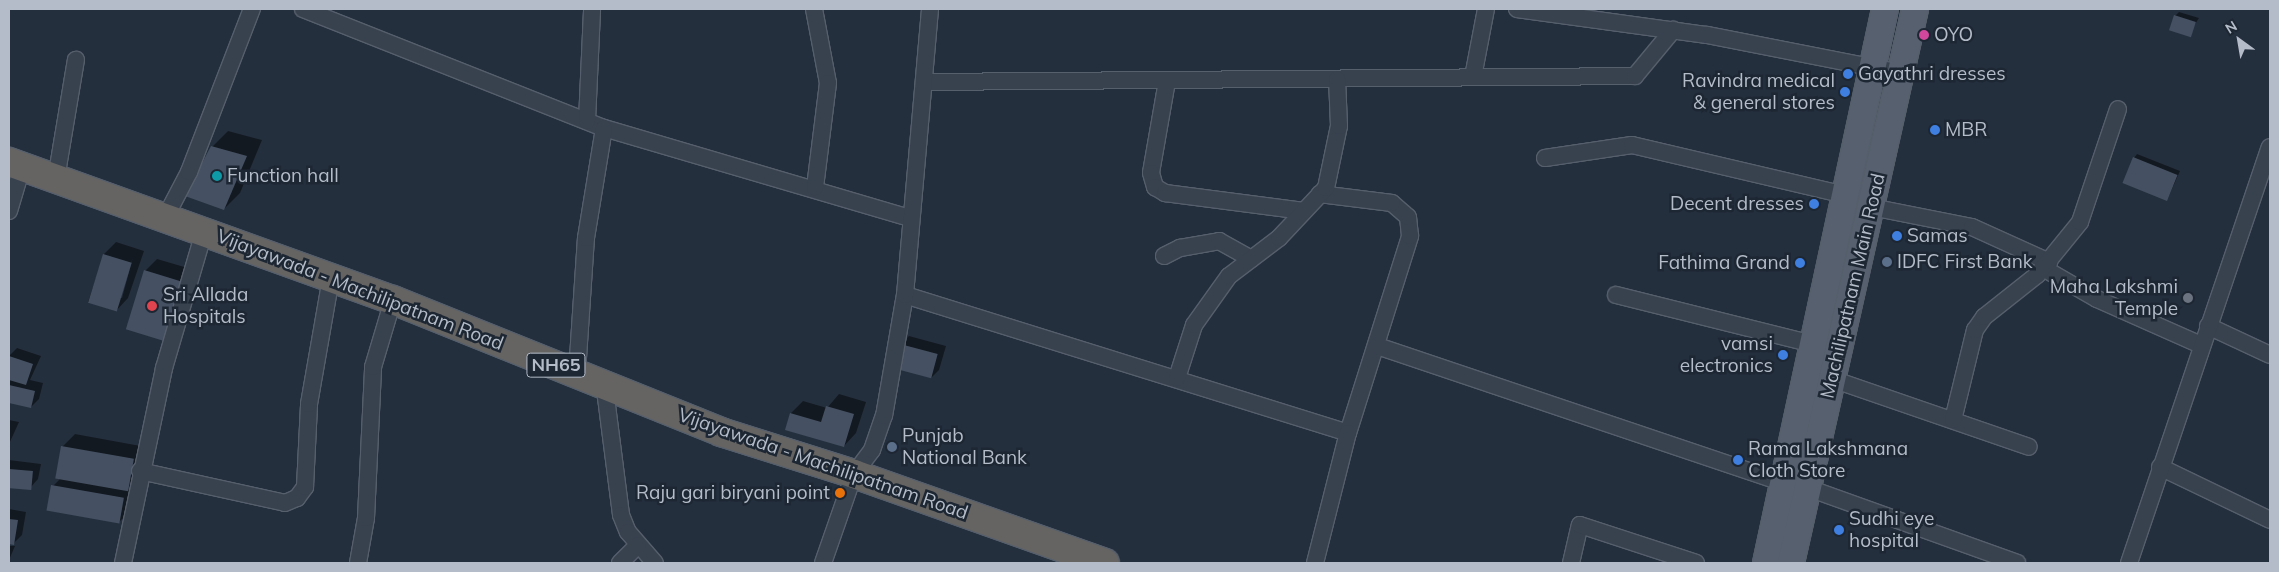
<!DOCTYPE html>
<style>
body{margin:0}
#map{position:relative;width:2279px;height:572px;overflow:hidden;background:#242f3e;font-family:Mulish,sans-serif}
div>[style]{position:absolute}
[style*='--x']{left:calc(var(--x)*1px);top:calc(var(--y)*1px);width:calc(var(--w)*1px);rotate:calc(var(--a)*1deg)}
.shadow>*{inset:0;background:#0007}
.building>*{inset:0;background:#455162;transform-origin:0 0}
.roads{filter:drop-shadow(1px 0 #565f6c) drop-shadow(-1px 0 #565f6c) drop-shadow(0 1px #565f6c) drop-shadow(0 -1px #565f6c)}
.minor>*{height:16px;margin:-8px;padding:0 8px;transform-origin:8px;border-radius:8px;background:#38414e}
.primary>*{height:26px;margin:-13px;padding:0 13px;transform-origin:13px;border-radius:13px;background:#56606e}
.trunk>*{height:28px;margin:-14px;padding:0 14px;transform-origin:14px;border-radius:14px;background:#656462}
.dots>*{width:14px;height:14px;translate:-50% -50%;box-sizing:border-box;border:2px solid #1d2633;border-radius:50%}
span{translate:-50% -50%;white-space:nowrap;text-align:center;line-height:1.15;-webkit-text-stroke:5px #1d2633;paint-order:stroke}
.shield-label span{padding:1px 4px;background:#1d2633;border:1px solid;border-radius:4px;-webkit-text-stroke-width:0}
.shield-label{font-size:18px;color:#b4bcc9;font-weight:700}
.poi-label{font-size:19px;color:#b4bcc9}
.left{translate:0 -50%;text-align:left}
.right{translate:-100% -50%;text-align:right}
.street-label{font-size:19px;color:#b4bcc9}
.frame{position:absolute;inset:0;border:10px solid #b4bcc9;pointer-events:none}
.north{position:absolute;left:2214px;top:15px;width:50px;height:50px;-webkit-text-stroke:4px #1d2633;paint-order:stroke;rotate:328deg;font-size:14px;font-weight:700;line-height:20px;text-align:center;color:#b4bcc9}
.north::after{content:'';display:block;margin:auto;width:18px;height:22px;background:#b4bcc9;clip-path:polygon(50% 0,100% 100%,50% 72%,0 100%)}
</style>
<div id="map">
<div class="shadow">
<div style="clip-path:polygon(2179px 12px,2199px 18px,2188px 35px,2175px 16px)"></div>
<div style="clip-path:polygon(228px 131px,262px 140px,240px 193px,224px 209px,212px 147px)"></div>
<div style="clip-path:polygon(2137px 154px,2180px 171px,2168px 198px,2134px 158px)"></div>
<div style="clip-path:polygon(evenodd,116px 242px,144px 251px,128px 298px,116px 311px,88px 302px,104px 254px,116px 242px,133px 257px,122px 298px,120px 298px,133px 257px)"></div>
<div style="clip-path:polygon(157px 259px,198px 271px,181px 328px,145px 271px)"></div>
<div style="clip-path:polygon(909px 336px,946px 346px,939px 370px,931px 378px,901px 344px)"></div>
<div style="clip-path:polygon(17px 348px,41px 356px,30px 380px,43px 383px,39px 399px,31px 407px,9px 402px,9px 356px)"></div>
<div style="clip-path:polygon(839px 394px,866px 402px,856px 433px,844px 446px,787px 429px,791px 413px,803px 401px,827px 408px)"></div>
<div style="clip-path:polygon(9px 420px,19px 422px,9px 444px)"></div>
<div style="clip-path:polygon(75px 434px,146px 447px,131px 510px,119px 522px,53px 486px,61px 478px,57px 477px,63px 446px)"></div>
<div style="clip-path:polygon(9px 460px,41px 464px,38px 479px,30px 488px,9px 486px)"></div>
<div style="clip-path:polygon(9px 509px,26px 512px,22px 535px,13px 544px,9px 543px)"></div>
<div style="clip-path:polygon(9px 546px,15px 546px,9px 560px)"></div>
</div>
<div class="building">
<div style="left:2174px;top:15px;width:23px;height:16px;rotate:18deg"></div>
<div style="clip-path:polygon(211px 146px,247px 156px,224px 210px,185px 196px)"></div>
<div style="left:2133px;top:157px;width:48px;height:28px;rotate:22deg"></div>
<div style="left:103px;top:254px;width:30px;height:51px;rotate:17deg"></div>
<div style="left:144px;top:270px;width:45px;height:62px;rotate:17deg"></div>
<div style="left:900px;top:344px;width:39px;height:25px;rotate:15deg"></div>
<div style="clip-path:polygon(9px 356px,33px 364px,26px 385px,9px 380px)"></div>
<div style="clip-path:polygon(9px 385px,35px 391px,31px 408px,9px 403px)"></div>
<div style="clip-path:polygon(826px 406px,854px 414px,844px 447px,785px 430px,790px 413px,821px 422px)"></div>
<div style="left:61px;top:446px;width:74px;height:33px;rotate:10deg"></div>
<div style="left:9px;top:469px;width:24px;height:19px;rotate:5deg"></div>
<div style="left:51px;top:485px;width:74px;height:26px;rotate:10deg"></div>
<div style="clip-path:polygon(9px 519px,18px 520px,14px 545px,9px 544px)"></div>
</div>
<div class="roads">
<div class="minor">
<div style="--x:303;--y:9;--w:324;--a:21.6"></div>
<div style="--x:604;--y:128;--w:319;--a:16.4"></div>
<div style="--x:814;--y:9;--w:75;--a:79.3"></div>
<div style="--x:828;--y:83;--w:105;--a:97.1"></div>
<div style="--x:1517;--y:9;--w:192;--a:7.8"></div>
<div style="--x:1707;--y:35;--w:198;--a:11.1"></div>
<div style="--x:1473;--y:77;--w:69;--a:-79.2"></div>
<div style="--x:1167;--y:81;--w:93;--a:99.9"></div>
<div style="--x:1151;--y:173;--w:15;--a:74"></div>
<div style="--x:1155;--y:187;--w:12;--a:31"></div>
<div style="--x:1165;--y:193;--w:140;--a:7.4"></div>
<div style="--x:924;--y:82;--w:711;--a:-0.48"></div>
<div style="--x:1635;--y:76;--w:60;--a:-50.4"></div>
<div style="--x:587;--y:121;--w:112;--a:-87.4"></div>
<div style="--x:1545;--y:158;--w:88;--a:-8.5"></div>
<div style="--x:1632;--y:145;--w:219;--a:13.2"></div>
<div style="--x:56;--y:179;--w:121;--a:-80.5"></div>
<div style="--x:1871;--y:207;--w:103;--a:11.2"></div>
<div style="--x:1972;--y:227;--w:85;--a:24.4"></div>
<div style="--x:9;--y:211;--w:46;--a:-73.5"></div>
<div style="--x:165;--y:218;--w:52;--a:-62.4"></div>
<div style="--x:189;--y:172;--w:175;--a:-68.9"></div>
<div style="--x:1164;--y:256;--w:18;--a:-27"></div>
<div style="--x:1180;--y:248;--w:40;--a:-10"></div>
<div style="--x:1219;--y:241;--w:37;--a:29"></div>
<div style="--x:2043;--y:268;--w:62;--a:29.9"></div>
<div style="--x:2097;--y:299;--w:114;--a:23.9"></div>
<div style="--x:905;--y:295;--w:464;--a:17.3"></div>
<div style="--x:1348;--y:433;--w:207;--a:-72.5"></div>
<div style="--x:1410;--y:236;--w:19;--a:-96"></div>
<div style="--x:1408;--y:217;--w:21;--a:-139"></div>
<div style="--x:1392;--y:203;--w:73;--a:-172.9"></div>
<div style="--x:1616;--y:295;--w:203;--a:14"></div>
<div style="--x:2208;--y:326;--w:68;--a:25.1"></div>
<div style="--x:1377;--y:346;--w:429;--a:18.6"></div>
<div style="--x:577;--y:373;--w:135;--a:-86.2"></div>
<div style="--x:586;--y:238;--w:111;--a:-80.7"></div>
<div style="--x:1177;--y:378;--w:56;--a:-72.2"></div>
<div style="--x:1194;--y:325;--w:60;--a:-54.5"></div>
<div style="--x:1229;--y:276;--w:63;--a:-37.2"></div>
<div style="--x:1279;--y:238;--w:69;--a:-46.8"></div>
<div style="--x:1326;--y:188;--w:63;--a:-78.2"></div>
<div style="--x:1339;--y:126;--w:47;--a:-92.4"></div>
<div style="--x:1832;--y:379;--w:208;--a:19"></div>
<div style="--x:604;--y:382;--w:134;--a:82.7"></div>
<div style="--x:621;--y:515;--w:18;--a:68"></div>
<div style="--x:628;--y:532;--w:41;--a:48.9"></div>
<div style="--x:1953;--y:420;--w:93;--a:-76.3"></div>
<div style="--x:1975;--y:330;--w:16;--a:-55"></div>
<div style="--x:1984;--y:317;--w:68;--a:-38.4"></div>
<div style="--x:2037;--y:275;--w:68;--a:-50.9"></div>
<div style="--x:2080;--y:222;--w:119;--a:-71.4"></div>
<div style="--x:2160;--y:467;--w:122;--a:25.7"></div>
<div style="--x:140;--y:471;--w:148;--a:12.4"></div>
<div style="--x:285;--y:503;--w:13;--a:-23"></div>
<div style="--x:297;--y:498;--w:14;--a:-54"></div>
<div style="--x:305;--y:487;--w:83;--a:-87.2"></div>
<div style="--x:309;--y:404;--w:128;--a:-80.1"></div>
<div style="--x:1808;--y:488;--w:222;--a:19.7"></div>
<div style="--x:123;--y:563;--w:199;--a:-78.1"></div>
<div style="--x:164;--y:368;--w:142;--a:-73.6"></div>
<div style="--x:358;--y:563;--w:46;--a:-79.9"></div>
<div style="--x:366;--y:518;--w:151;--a:-87.3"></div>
<div style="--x:373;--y:367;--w:70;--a:-73.4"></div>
<div style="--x:620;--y:563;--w:25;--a:-45"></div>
<div style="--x:823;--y:563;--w:94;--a:-70.8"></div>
<div style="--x:854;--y:474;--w:30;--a:-53"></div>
<div style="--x:872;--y:450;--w:36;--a:-71"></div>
<div style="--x:884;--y:416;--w:123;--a:-80.2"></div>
<div style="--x:905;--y:295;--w:287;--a:-85"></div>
<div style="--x:1315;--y:563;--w:134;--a:-75.8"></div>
<div style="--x:1571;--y:563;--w:39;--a:-77"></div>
<div style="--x:1580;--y:525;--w:122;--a:18.1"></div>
<div style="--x:2129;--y:563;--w:439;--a:-71.3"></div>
</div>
<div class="primary">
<div style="--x:1766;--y:563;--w:567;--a:-77.88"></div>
<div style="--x:1791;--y:563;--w:568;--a:-77.38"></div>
</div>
<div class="trunk">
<div style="--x:9;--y:162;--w:408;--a:19.8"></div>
<div style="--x:393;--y:300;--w:354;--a:21.9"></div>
<div style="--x:721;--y:432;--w:139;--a:17.5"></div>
<div style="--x:854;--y:474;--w:266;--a:19.5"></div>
</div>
</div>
<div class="dots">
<div style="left:1924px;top:35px;background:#d1479c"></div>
<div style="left:1848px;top:74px;background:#3f7fe0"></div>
<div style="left:1845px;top:92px;background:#3f7fe0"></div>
<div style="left:1935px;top:130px;background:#3f7fe0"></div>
<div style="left:217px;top:176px;background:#0f9aa8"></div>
<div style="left:1814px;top:204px;background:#3f7fe0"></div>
<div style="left:1897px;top:236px;background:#3f7fe0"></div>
<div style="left:1887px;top:262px;background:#5c6f8a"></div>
<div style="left:1800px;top:263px;background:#3f7fe0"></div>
<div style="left:2188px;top:298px;background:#6b7280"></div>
<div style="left:152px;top:306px;background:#e0444e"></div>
<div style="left:1783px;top:355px;background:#3f7fe0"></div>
<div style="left:892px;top:447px;background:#5c6f8a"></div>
<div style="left:1738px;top:460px;background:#3f7fe0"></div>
<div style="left:840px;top:493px;background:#e8710a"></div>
<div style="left:1839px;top:530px;background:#3f7fe0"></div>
</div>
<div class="shield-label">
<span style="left:556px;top:365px">NH65</span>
</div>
<div class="poi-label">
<span class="left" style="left:1934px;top:35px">OYO</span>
<span class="left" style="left:1858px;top:74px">Gayathri dresses</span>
<span class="right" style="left:1835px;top:92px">Ravindra medical<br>&amp; general stores</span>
<span class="left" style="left:1945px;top:130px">MBR</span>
<span class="left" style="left:227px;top:176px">Function hall</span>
<span class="right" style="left:1804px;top:204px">Decent dresses</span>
<span class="left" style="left:1907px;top:236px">Samas</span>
<span class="left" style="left:1897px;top:262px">IDFC First Bank</span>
<span class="right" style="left:1790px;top:263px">Fathima Grand</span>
<span class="right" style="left:2178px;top:298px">Maha Lakshmi<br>Temple</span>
<span class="left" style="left:163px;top:306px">Sri Allada<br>Hospitals</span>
<span class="right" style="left:1773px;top:355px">vamsi<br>electronics</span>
<span class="left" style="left:902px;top:447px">Punjab<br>National Bank</span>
<span class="left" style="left:1748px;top:460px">Rama Lakshmana<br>Cloth Store</span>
<span class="right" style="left:830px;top:493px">Raju gari biryani point</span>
<span class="left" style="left:1849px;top:530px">Sudhi eye<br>hospital</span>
</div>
<div class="street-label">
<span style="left:1853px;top:286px;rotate:-77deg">Machilipatnam Main Road</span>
<span style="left:360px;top:290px;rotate:21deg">Vijayawada - Machilipatnam Road</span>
<span style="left:823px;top:464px;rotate:19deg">Vijayawada - Machilipatnam Road</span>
</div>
<div class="frame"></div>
<div class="north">N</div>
</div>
